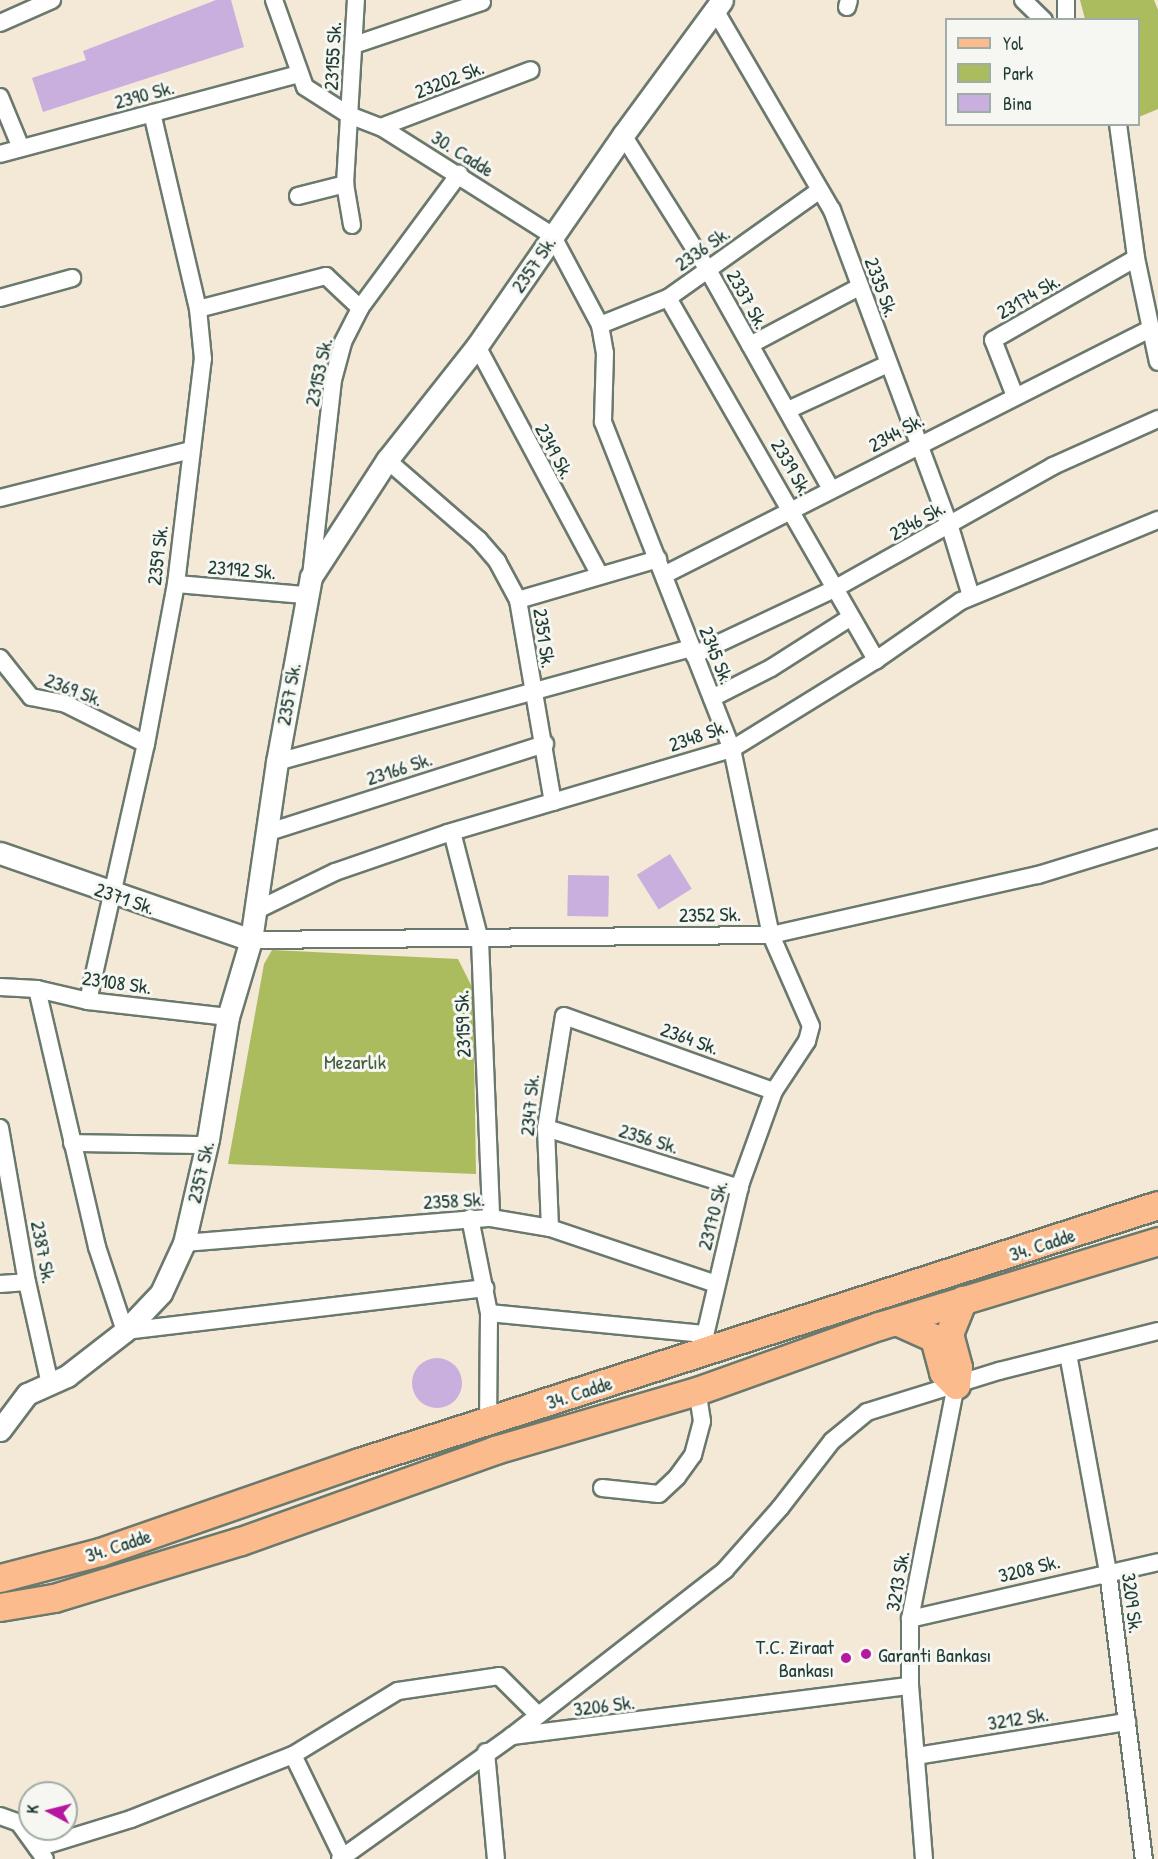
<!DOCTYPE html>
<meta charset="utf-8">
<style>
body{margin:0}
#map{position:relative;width:1158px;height:1859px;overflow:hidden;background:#f4e8d7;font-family:"Patrick Hand",sans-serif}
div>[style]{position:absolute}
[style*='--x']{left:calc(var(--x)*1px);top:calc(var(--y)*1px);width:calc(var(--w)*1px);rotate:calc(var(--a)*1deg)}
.green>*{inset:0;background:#abbc5f}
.building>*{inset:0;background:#c9afdd;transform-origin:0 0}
.round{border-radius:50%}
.roads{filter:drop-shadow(2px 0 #6a796d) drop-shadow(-2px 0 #6a796d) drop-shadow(0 2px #6a796d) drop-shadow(0 -2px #6a796d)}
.minor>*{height:16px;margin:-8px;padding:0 8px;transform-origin:8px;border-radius:8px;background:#fff}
.tertiary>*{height:21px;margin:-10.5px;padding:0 10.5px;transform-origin:10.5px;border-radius:10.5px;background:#fff}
.primary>*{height:27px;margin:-13.5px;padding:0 13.5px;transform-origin:13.5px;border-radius:13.5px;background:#fbbb8c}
.dots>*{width:16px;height:16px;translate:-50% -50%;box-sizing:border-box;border:3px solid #f6f6f2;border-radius:50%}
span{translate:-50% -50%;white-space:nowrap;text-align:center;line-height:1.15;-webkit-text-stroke:6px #f6f6f2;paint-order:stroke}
.street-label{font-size:20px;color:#1f3d34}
.park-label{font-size:20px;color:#425d3f}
.poi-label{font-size:20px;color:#1f3d34}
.right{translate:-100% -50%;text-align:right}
.left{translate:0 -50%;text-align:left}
.legend{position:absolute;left:945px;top:18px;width:195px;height:108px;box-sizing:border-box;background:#f6f6f2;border:2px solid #a0aca6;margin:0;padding:8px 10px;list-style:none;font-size:18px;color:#1f3d34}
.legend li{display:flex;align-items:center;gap:12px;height:30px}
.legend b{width:30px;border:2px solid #a0aca6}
.north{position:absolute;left:18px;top:1781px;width:60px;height:60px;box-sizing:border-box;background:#f6f6f2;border:2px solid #a0aca6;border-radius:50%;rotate:277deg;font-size:16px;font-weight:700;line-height:24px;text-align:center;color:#1f3d34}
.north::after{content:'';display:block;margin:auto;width:21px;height:27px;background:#b5179e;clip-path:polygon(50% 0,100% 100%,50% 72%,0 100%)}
</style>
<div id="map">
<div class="green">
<div style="clip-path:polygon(1080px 0,1154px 0,1158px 10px,1158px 109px,1139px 117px,1138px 20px,1085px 19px)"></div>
<div style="clip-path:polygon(272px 950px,458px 959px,473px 989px,476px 1174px,228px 1164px,264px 964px)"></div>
</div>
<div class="building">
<div style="clip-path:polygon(216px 0,231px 0,244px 47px,43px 112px,32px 78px,86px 60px,83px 51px)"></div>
<div style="left:670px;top:854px;width:41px;height:39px;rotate:58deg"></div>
<div style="left:568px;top:875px;width:41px;height:41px;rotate:1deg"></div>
<div class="round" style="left:412px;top:1358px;width:50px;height:50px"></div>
</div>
<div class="roads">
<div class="minor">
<div style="--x:274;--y:0;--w:92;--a:70.4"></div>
<div style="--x:305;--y:87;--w:52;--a:32.5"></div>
<div style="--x:349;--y:115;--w:34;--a:21"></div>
<div style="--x:381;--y:127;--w:202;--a:32.3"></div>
<div style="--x:552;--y:235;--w:102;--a:61.9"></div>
<div style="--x:600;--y:325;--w:28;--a:80"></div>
<div style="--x:605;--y:353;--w:69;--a:91.7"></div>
<div style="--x:603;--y:422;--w:352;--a:68.5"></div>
<div style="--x:732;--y:749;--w:190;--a:78.2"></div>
<div style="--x:771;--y:935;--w:99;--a:66.3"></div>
<div style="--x:811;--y:1026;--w:16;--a:105"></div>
<div style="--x:807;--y:1041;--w:60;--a:123.4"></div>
<div style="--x:774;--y:1091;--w:97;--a:109.9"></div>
<div style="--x:741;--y:1182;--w:176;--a:103.2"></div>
<div style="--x:1023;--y:0;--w:29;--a:44"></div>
<div style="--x:847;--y:7;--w:7;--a:-74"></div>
<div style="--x:715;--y:10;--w:232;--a:59.7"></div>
<div style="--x:832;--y:210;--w:338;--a:69.6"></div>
<div style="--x:950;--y:527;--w:72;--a:73.1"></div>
<div style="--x:1066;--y:20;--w:20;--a:-90"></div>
<div style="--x:0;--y:23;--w:57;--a:-23.9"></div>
<div style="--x:354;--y:45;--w:135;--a:-18.6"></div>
<div style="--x:0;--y:97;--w:55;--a:67.6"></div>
<div style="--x:1118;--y:124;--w:135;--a:82.3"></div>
<div style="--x:1136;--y:258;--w:106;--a:78.1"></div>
<div style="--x:381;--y:127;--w:160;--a:-20.8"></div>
<div style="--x:623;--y:135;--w:160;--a:57.8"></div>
<div style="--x:708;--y:270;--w:251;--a:60.7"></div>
<div style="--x:0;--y:154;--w:310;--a:-15"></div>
<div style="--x:298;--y:196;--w:49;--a:-14.3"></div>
<div style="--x:352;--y:225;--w:42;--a:-99.7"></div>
<div style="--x:345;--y:184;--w:184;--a:-86.6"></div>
<div style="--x:0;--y:298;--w:75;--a:-15.5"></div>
<div style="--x:668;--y:298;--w:418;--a:60.1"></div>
<div style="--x:198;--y:309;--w:132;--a:-14.5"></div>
<div style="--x:326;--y:276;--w:47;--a:43.3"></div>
<div style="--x:600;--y:325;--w:73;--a:-21.7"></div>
<div style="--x:668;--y:298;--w:186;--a:-35.4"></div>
<div style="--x:750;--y:345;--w:123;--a:-28"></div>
<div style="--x:477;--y:346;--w:259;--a:61.8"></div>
<div style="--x:1015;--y:396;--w:60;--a:-111.4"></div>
<div style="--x:993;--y:340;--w:165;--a:-29.8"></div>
<div style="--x:788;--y:410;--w:110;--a:-24.7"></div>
<div style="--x:387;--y:460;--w:122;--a:41"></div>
<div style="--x:479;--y:540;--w:28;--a:49"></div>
<div style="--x:497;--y:561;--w:44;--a:61.7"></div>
<div style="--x:518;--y:600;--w:205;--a:80.2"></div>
<div style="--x:0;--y:498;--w:197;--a:-14.1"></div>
<div style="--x:664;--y:575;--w:545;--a:-26.85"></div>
<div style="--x:311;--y:576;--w:197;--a:-83.6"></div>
<div style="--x:333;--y:380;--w:39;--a:-75"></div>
<div style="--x:343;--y:342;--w:38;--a:-63"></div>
<div style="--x:360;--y:308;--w:167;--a:-53.5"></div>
<div style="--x:176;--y:584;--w:129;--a:4.9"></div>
<div style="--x:518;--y:600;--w:146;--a:-16.3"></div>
<div style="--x:694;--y:655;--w:155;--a:-25.2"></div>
<div style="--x:834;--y:589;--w:251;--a:-29.3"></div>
<div style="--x:1053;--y:466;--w:115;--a:-24.1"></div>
<div style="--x:0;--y:658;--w:50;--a:51.5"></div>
<div style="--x:31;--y:697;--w:36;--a:11"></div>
<div style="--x:66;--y:704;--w:89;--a:26.6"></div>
<div style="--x:712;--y:698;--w:66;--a:-27"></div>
<div style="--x:771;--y:668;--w:95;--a:-32.5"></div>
<div style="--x:277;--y:762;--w:429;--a:-15.4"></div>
<div style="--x:452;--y:832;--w:112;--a:75.5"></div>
<div style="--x:480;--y:940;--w:278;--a:87.7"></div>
<div style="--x:266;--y:833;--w:293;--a:-17.7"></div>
<div style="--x:255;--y:911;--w:89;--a:-26"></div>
<div style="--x:335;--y:872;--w:120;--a:-19"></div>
<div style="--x:448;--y:833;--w:296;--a:-16.5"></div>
<div style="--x:732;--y:749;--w:169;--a:-31.7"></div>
<div style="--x:876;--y:660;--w:103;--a:-34.8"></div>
<div style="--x:961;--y:601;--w:213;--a:-22.4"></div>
<div style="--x:251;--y:940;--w:520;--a:-0.55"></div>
<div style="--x:771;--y:935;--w:274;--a:-12.7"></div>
<div style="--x:1038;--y:875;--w:126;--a:-17.1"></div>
<div style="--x:0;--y:987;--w:37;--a:3"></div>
<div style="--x:37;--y:989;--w:52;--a:13.2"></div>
<div style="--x:88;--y:1001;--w:141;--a:6.5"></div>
<div style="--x:37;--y:989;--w:265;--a:76.9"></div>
<div style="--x:97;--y:1247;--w:89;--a:71.6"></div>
<div style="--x:125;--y:1331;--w:363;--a:-6.8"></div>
<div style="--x:88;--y:1001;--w:263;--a:-77.3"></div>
<div style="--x:146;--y:744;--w:163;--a:-79.4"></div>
<div style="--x:176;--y:584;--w:227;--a:-83.2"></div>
<div style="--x:203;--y:359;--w:50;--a:-95.7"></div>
<div style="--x:198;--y:309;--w:201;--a:-103.2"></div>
<div style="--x:0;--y:1128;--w:156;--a:80.1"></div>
<div style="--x:27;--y:1282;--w:105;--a:77.3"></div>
<div style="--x:546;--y:1128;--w:203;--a:17.2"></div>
<div style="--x:72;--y:1143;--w:134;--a:0.9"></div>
<div style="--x:470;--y:1218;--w:97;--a:78.7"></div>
<div style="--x:489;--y:1313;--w:108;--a:90.5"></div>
<div style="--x:550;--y:1228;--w:100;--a:-92.3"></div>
<div style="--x:546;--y:1128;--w:113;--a:-80.9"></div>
<div style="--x:564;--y:1016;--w:223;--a:19.7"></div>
<div style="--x:184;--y:1243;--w:308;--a:-4.7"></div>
<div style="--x:491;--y:1218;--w:60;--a:9.6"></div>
<div style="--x:550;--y:1228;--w:175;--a:18.6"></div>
<div style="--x:0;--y:1284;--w:27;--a:-4"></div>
<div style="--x:489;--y:1313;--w:216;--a:5.6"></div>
<div style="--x:1068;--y:1354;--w:221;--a:79.6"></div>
<div style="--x:1108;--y:1571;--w:290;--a:82.9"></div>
<div style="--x:602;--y:1488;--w:57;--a:6"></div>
<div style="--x:659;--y:1494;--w:25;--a:-43"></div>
<div style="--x:677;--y:1477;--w:27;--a:-54"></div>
<div style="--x:693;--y:1455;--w:35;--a:-75"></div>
<div style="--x:702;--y:1421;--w:30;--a:-99"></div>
<div style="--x:910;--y:1619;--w:254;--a:-12.9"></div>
<div style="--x:512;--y:1736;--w:270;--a:-37.9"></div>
<div style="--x:725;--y:1570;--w:83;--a:-48.4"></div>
<div style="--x:780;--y:1508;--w:85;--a:-52.2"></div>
<div style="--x:832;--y:1441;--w:45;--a:-39.6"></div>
<div style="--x:867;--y:1412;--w:138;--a:-17.3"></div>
<div style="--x:999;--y:1371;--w:164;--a:-14.1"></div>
<div style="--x:486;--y:1752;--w:107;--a:84.7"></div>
<div style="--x:916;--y:1756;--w:214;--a:-9.2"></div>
<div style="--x:0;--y:1816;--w:20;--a:20"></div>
<div style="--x:19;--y:1823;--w:44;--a:54.2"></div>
<div style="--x:37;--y:1848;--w:98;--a:-17.1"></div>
<div style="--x:131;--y:1819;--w:174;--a:-21.6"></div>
<div style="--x:343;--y:1858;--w:114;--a:-115.9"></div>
<div style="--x:293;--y:1755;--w:123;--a:-31.4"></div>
<div style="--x:398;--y:1691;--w:102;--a:-8.4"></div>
<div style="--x:499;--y:1676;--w:54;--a:45"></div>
<div style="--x:340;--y:1859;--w:211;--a:-35.6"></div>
<div style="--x:512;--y:1736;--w:401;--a:-7.2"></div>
<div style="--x:924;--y:1859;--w:174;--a:-94.6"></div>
<div style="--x:910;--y:1686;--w:67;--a:-90"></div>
<div style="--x:910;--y:1619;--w:238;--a:-78.9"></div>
</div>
<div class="tertiary">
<div style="--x:0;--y:853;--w:266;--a:19.1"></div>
<div style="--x:0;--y:1430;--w:45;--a:-53.1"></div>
<div style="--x:27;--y:1394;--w:44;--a:-24.2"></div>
<div style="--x:67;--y:1376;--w:73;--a:-37.8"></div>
<div style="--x:125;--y:1331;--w:52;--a:-46.5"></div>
<div style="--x:161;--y:1293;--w:55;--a:-65.3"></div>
<div style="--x:184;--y:1243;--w:107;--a:-77"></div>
<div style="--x:208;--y:1139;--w:124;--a:-80.7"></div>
<div style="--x:228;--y:1017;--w:80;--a:-73.4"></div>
<div style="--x:251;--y:940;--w:180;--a:-81.7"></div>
<div style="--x:277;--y:762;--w:188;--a:-79.6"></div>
<div style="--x:311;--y:577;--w:140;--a:-57"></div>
<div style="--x:387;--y:460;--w:145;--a:-51.7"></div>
<div style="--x:477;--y:346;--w:257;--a:-55.3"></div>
<div style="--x:623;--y:135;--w:167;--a:-53.7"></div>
</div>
<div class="primary">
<div style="--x:896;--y:1321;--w:42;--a:24.1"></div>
<div style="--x:934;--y:1338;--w:35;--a:75"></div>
<div style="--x:943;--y:1372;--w:18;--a:45"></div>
<div style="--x:956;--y:1385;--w:18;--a:-84"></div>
<div style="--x:958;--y:1367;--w:34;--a:-105"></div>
<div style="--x:949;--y:1334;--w:37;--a:-68"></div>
<div style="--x:0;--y:1578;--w:103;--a:-14.6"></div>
<div style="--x:100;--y:1552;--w:274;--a:-19.2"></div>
<div style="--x:359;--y:1462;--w:839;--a:-17.83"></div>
<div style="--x:0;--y:1607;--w:55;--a:-9.5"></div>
<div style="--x:54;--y:1598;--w:195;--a:-17"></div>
<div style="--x:241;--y:1541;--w:270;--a:-19.7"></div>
<div style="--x:495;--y:1450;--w:210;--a:-16.3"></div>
<div style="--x:697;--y:1391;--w:193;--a:-19.7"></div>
<div style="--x:879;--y:1326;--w:292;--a:-16.9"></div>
</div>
</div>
<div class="dots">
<div style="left:866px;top:1654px;background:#b5179e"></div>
<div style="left:846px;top:1658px;background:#b5179e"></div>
</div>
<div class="street-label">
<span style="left:332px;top:56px;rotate:-87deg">23155 Sk.</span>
<span style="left:449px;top:79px;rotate:-21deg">23202 Sk.</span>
<span style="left:144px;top:94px;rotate:-15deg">2390 Sk.</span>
<span style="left:463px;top:153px;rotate:32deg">30. Cadde</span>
<span style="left:702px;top:248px;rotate:-35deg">2336 Sk.</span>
<span style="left:533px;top:264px;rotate:-56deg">2357 Sk.</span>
<span style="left:882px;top:287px;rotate:70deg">2335 Sk.</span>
<span style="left:1028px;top:296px;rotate:-30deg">23174 Sk.</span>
<span style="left:748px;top:299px;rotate:61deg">2337 Sk.</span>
<span style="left:318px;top:372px;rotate:-78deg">23153 Sk.</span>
<span style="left:896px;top:432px;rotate:-28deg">2344 Sk.</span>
<span style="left:555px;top:451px;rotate:62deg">2349 Sk.</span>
<span style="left:792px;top:467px;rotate:60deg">2339 Sk.</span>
<span style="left:917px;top:520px;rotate:-29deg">2346 Sk.</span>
<span style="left:157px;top:555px;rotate:-83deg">2359 Sk.</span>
<span style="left:242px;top:569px;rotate:5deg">23192 Sk.</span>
<span style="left:545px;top:638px;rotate:82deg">2351 Sk.</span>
<span style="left:717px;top:655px;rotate:68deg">2345 Sk.</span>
<span style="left:74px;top:689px;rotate:21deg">2369 Sk.</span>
<span style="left:288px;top:694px;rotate:-80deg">2357 Sk.</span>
<span style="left:698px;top:735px;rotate:-19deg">2348 Sk.</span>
<span style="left:399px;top:768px;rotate:-18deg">23166 Sk.</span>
<span style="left:125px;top:898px;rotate:19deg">2371 Sk.</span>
<span style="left:710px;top:914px;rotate:-1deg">2352 Sk.</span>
<span style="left:117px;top:982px;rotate:8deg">23108 Sk.</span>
<span style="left:462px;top:1024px;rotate:-92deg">23159 Sk.</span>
<span style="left:690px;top:1038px;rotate:20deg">2364 Sk.</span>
<span style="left:529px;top:1105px;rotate:-85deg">2347 Sk.</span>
<span style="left:649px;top:1138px;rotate:17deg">2356 Sk.</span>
<span style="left:200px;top:1172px;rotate:-77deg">2357 Sk.</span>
<span style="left:454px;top:1200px;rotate:-3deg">2358 Sk.</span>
<span style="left:712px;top:1215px;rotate:-76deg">23170 Sk.</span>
<span style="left:1042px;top:1244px;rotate:-18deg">34. Cadde</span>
<span style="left:44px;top:1252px;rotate:79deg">2387 Sk.</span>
<span style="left:579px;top:1392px;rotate:-18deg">34. Cadde</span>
<span style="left:118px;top:1545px;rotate:-18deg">34. Cadde</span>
<span style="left:1029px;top:1568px;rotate:-14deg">3208 Sk.</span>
<span style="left:897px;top:1581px;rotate:-80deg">3213 Sk.</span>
<span style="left:1133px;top:1603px;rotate:83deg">3209 Sk.</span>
<span style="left:604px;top:1705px;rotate:-7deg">3206 Sk.</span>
<span style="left:1018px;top:1718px;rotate:-9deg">3212 Sk.</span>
</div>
<div class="park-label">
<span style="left:355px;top:1061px">Mezarlık</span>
</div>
<div class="poi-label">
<span class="right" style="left:834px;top:1658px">T.C. Ziraat<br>Bankası</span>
<span class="left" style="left:878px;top:1654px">Garanti Bankası</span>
</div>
<ul class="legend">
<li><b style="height:8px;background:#fbbb8c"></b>Yol</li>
<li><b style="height:16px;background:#abbc5f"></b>Park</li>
<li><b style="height:16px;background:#c9afdd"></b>Bina</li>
</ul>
<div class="north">K</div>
</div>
